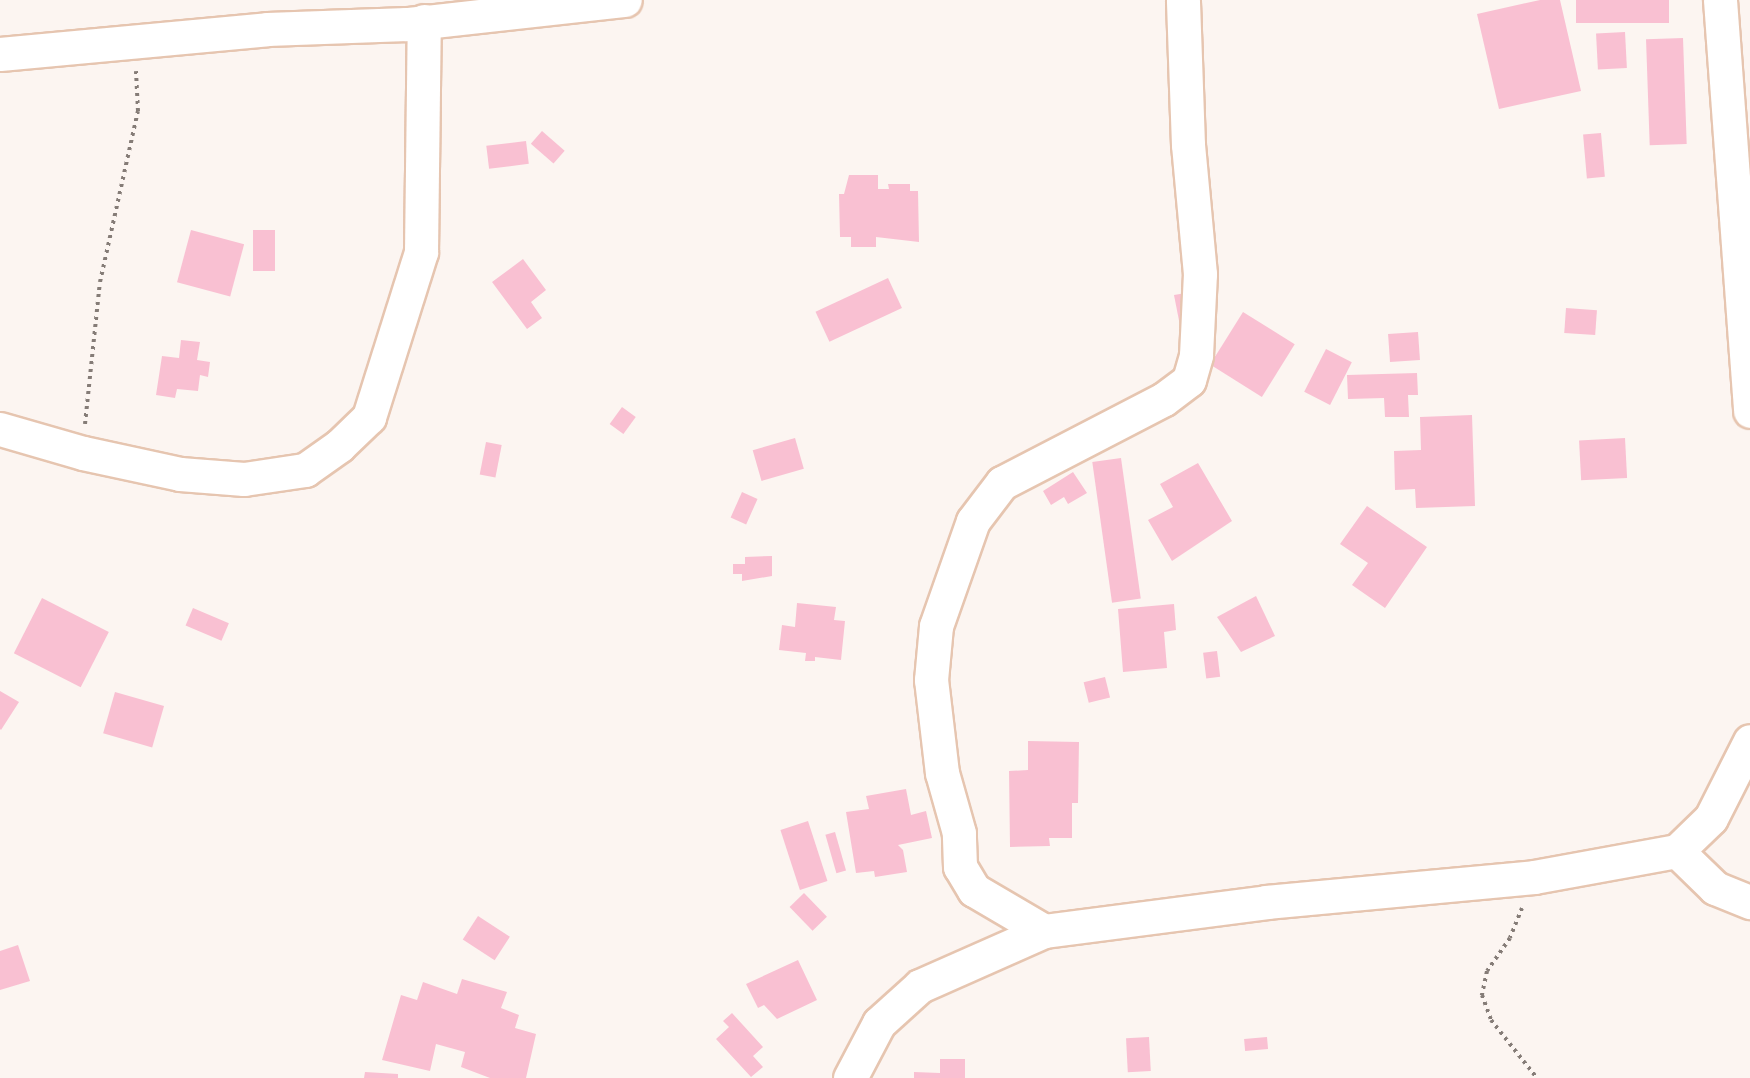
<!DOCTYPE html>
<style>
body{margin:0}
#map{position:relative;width:1750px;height:1078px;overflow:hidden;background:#fcf5f1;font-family:Lora,serif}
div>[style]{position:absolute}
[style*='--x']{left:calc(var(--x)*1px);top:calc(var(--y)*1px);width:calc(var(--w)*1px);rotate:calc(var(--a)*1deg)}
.building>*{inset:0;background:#f9c0d2;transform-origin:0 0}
.path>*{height:4px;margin-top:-2px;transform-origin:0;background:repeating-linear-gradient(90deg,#857c77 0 3px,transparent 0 7.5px)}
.roads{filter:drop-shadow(2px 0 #e6c5b0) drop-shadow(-2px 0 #e6c5b0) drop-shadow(0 2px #e6c5b0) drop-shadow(0 -2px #e6c5b0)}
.minor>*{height:33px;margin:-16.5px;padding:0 16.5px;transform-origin:16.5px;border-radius:16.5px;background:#fff}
span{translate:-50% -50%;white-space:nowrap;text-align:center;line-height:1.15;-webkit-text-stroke:4.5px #fff;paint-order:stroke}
</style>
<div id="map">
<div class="building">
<div style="clip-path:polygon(1540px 0,1560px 0,1581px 91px,1499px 109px,1477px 14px)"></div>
<div style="left:1576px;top:0;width:93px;height:23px"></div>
<div style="left:1625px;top:32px;width:36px;height:29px;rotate:87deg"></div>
<div style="left:1683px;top:38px;width:106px;height:37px;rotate:88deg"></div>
<div style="left:542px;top:131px;width:30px;height:17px;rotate:41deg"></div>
<div style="left:1601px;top:133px;width:44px;height:18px;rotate:85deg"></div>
<div style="left:526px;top:141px;width:23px;height:40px;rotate:83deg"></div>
<div style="clip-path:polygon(849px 175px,878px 175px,878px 189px,889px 189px,888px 184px,910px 184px,910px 191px,918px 191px,919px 242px,876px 237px,876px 247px,851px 247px,851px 237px,840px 237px,839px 194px,844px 194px)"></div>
<div style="left:191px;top:230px;width:55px;height:54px;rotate:15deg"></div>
<div style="left:253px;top:230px;width:22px;height:41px"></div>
<div style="clip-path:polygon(523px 259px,546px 290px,531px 302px,542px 318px,527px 329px,492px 282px)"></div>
<div style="left:888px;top:278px;width:33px;height:80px;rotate:65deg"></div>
<div style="clip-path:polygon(1186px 293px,1183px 341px,1174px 295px)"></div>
<div style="left:1566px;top:308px;width:31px;height:25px;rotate:4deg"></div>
<div style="left:1243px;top:312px;width:61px;height:62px;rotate:32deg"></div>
<div style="left:1418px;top:332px;width:28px;height:30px;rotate:86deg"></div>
<div style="clip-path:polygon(181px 340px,200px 342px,197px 360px,210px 362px,208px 377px,200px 375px,198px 391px,177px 389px,175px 398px,156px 395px,162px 356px,179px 358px)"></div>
<div style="left:1326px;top:349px;width:29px;height:48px;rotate:27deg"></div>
<div style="clip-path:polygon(1417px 373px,1418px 395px,1408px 395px,1409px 417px,1385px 417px,1384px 398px,1348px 399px,1347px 375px)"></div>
<div style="left:622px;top:407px;width:17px;height:21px;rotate:36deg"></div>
<div style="clip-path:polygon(1472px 415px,1475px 506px,1416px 508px,1415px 489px,1395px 490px,1394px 451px,1421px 450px,1420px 417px)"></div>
<div style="left:795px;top:438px;width:32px;height:44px;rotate:74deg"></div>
<div style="left:1625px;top:438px;width:40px;height:46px;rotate:87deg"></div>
<div style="left:486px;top:442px;width:16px;height:33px;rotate:11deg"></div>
<div style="left:1121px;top:458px;width:142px;height:29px;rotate:82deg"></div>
<div style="clip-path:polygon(1198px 463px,1232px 521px,1172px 561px,1148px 520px,1173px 507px,1160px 484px)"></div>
<div style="clip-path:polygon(1073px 472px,1087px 493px,1068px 504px,1064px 497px,1051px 505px,1043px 491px)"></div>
<div style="left:742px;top:492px;width:17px;height:28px;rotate:24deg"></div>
<div style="clip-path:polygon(1367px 506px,1427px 547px,1385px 608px,1352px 585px,1368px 563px,1340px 544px)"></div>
<div style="clip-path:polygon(772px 556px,772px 576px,742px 581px,742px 574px,733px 574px,733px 564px,745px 564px,745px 557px)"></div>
<div style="clip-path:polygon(1256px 596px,1275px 636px,1241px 652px,1217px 617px)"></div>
<div style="left:42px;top:598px;width:75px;height:62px;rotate:27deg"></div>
<div style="clip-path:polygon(797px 603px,836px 607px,834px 620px,845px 621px,841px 660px,815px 657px,815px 661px,805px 661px,806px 653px,779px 650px,782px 625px,795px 627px)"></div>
<div style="clip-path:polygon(1174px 604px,1176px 630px,1164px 632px,1167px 668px,1123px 672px,1118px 609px)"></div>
<div style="left:193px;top:608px;width:39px;height:19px;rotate:23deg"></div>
<div style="left:1217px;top:651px;width:26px;height:14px;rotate:83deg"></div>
<div style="left:1105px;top:677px;width:21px;height:22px;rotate:76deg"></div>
<div style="clip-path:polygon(0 691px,19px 702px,1px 730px,0 729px)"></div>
<div style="left:115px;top:692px;width:51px;height:43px;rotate:16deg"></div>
<div style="clip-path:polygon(1028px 741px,1079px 742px,1078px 803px,1072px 803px,1072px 838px,1049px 838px,1050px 846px,1010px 847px,1009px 771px,1028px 770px)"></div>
<div style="clip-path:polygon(906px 789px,911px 815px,926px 811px,932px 838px,898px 845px,903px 850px,907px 872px,875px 877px,874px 871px,856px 873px,846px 812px,869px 809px,866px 796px)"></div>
<div style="left:808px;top:821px;width:63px;height:29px;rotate:72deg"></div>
<div style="left:835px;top:832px;width:40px;height:10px;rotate:74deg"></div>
<div style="left:804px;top:893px;width:33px;height:20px;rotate:46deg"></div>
<div style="left:478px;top:916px;width:38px;height:28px;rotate:33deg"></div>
<div style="clip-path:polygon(18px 945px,30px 981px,0 990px,0 951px)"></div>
<div style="clip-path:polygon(798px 960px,817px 1000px,777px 1019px,764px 1005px,758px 1008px,746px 984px)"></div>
<div style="clip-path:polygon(462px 979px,507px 992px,501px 1008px,519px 1015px,515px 1028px,536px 1034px,526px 1078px,490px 1078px,461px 1067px,465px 1052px,436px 1044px,430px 1071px,382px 1060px,401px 995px,417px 1000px,423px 982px,457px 994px)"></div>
<div style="clip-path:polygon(732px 1013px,763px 1047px,753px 1056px,763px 1067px,751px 1077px,716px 1039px,729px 1027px,723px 1021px)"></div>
<div style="left:1149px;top:1037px;width:34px;height:23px;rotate:87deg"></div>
<div style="left:1267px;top:1037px;width:12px;height:23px;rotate:85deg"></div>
<div style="clip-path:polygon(940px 1059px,965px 1059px,965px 1078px,914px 1078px,914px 1072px,940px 1073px)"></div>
<div style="clip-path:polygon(365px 1072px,398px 1074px,398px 1078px,364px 1078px)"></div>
</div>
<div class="path">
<div style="--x:85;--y:424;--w:143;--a:-84"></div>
<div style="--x:100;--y:282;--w:175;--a:-77.5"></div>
<div style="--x:138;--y:111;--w:40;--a:-92.9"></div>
<div style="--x:1522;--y:908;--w:32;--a:112"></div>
<div style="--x:1510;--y:938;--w:40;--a:124.9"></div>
<div style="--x:1487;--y:971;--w:25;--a:102"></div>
<div style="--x:1482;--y:995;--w:27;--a:70"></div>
<div style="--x:1491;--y:1020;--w:74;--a:51.6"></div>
</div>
<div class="roads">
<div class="minor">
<div style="--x:1720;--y:0;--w:412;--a:85.8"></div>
<div style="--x:0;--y:54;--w:268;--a:-5.3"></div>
<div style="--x:267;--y:29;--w:140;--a:-2"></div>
<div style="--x:407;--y:24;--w:219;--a:-6.3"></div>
<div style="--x:0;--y:429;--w:86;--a:16.1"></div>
<div style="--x:83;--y:453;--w:99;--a:12.2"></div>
<div style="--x:180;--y:474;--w:64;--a:4.5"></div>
<div style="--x:244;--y:479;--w:62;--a:-8.4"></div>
<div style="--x:305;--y:470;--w:42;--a:-35.2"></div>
<div style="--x:339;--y:446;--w:42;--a:-44"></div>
<div style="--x:369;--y:417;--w:173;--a:-72.5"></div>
<div style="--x:421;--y:252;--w:231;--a:-89.3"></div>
<div style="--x:1677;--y:851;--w:53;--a:44.2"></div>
<div style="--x:1715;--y:888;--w:38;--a:22"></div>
<div style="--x:1044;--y:931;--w:81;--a:-149.6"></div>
<div style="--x:974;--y:890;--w:27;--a:-121"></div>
<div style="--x:960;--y:867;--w:34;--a:-92"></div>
<div style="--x:959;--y:833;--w:62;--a:-105.8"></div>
<div style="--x:942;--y:773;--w:94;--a:-96.7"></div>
<div style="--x:931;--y:680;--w:54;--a:-84.7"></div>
<div style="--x:936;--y:626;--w:111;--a:-70.6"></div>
<div style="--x:973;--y:521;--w:48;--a:-52.7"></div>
<div style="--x:1002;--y:483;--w:182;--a:-27.4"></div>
<div style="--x:1164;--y:399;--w:31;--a:-37"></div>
<div style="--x:1189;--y:380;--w:26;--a:-74"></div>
<div style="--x:1196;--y:355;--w:81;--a:-87.2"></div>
<div style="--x:1200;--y:274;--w:130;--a:-95.3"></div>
<div style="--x:1188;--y:145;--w:145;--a:-92"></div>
<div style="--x:850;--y:1078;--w:62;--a:-62.2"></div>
<div style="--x:879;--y:1023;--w:55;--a:-42.1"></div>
<div style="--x:920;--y:986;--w:136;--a:-23.9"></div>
<div style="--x:1044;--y:931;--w:224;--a:-7.4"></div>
<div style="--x:1266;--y:902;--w:269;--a:-5.3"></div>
<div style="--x:1534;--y:877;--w:145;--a:-10.3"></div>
<div style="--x:1677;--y:851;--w:47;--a:-44.1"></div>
<div style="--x:1711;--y:818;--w:86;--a:-63.1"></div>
</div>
</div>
</div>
